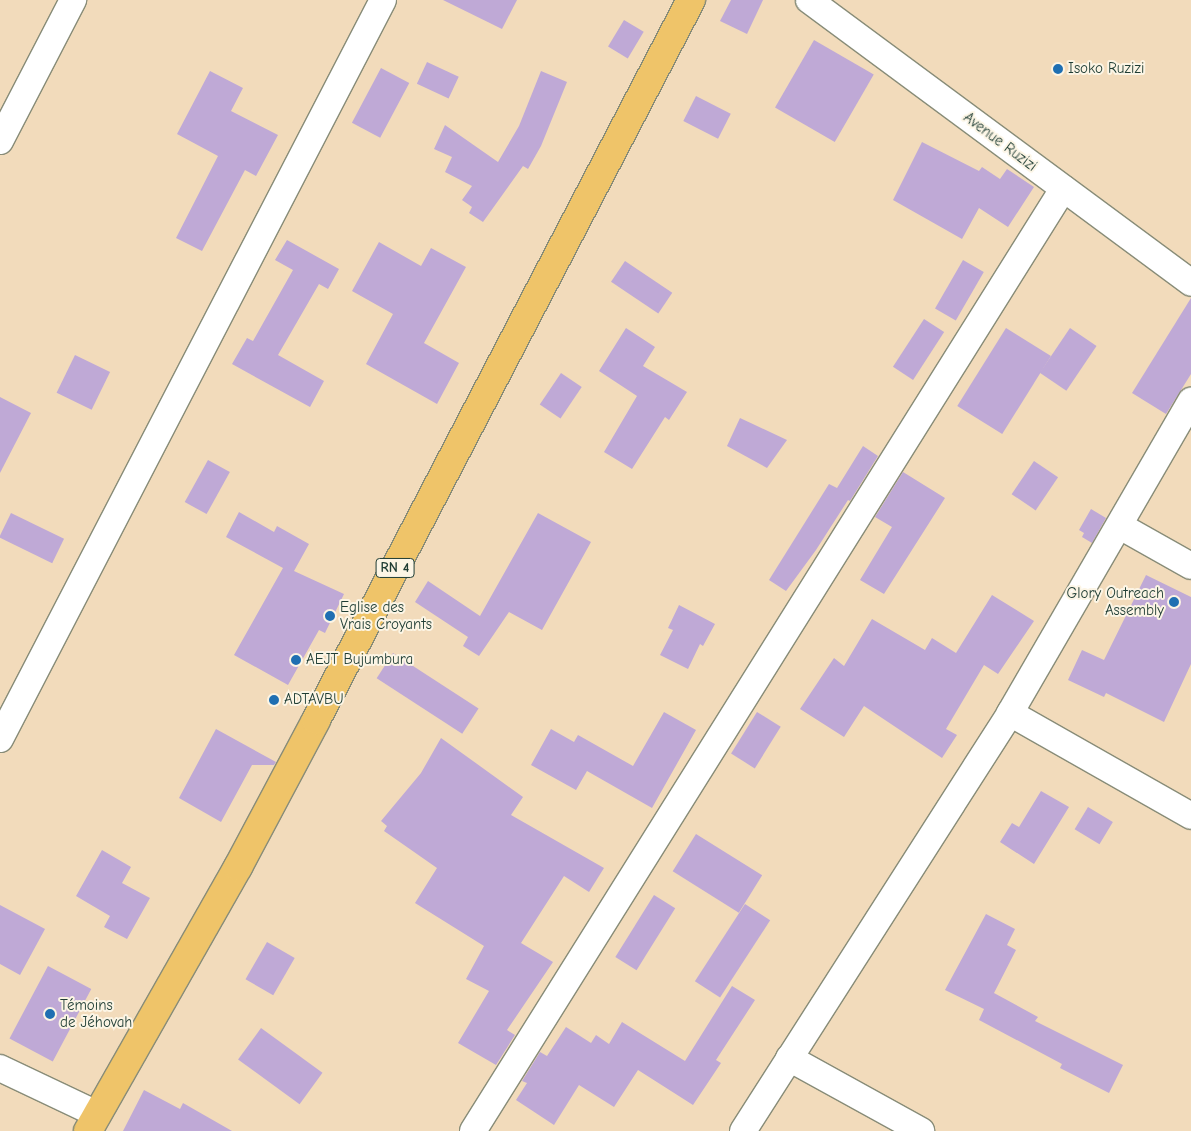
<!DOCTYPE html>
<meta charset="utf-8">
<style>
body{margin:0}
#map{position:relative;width:1191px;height:1131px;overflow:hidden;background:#f2dbbb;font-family:"Comic Neue",sans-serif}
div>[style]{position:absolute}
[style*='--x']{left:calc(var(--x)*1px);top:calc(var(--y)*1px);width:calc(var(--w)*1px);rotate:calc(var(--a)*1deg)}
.building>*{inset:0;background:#bfa9d6;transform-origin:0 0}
.roads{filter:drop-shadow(1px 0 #888c78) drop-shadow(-1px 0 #888c78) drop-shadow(0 1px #888c78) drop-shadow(0 -1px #888c78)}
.street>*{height:26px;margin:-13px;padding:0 13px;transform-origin:13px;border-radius:13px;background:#fff}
.primary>*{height:28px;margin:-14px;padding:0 14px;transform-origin:14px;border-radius:14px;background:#efc469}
.dots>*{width:14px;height:14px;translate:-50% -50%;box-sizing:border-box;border:2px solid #fcf5e5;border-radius:50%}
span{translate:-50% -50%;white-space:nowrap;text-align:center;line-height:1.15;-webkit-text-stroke:4px #fcf5e5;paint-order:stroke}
.shield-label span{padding:1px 4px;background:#fcf5e5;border:1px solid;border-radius:4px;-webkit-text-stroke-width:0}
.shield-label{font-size:14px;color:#1f3d34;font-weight:700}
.poi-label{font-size:15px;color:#1f3d34}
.left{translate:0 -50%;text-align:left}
.right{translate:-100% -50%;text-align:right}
.street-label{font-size:15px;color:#1f3d34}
</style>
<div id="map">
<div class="building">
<div style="clip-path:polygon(443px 0,517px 0,502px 29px)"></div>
<div style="clip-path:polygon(731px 0,763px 0,747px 34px,720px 21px)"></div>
<div style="left:624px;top:20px;width:23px;height:31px;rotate:31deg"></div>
<div style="left:814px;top:40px;width:69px;height:78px;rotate:30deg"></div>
<div style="left:427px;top:62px;width:35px;height:24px;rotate:25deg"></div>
<div style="left:381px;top:68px;width:32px;height:62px;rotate:28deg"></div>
<div style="clip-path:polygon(210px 71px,243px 88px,231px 111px,278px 135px,256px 176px,245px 170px,202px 251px,176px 238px,218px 156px,177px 134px)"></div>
<div style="clip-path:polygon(541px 71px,567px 82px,541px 146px,528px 169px,523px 166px,483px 222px,469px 213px,472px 207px,462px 200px,472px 186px,445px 172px,452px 157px,434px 149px,445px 125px,498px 162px,519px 126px)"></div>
<div style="left:696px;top:96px;width:39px;height:28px;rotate:27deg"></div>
<div style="clip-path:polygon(922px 142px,979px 171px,982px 167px,1000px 179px,1007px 169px,1034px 187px,1008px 227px,979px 208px,962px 239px,893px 200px)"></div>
<div style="clip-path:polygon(287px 240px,339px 269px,328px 289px,319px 284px,278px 355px,324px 381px,310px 407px,232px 364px,247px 338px,253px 341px,293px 270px,275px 260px)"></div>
<div style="clip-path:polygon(379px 242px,421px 266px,431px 248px,466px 267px,424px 343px,459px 363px,437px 404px,366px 364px,393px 314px,352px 291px)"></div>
<div style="left:963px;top:260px;width:24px;height:56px;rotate:30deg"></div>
<div style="left:625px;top:261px;width:57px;height:25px;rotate:34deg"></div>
<div style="clip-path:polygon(1191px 298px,1191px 374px,1166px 414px,1132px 393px)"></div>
<div style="left:924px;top:319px;width:24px;height:57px;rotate:33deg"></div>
<div style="clip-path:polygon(626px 328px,655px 347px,643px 366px,687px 392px,669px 420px,665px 417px,632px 469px,604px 452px,637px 396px,599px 371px)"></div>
<div style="left:1006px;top:328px;width:53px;height:92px;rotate:32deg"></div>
<div style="left:1070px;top:328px;width:32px;height:54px;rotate:34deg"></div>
<div style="left:75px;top:355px;width:39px;height:42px;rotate:26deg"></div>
<div style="left:561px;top:373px;width:25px;height:38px;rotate:34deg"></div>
<div style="clip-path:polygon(0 397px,31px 413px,0 473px)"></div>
<div style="clip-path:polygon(740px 418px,787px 440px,767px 468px,727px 446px)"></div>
<div style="clip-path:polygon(863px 446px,878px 456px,850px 501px,848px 500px,816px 550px,786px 591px,769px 580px,829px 484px,837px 488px)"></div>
<div style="left:208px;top:460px;width:25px;height:48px;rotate:29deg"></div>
<div style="left:1034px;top:461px;width:29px;height:40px;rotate:34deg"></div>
<div style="clip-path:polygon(903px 472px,945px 498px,884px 594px,860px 580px,892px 527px,875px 517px)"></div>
<div style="clip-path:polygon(1091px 509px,1106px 518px,1092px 543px,1082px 537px,1084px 533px,1079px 530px)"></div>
<div style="clip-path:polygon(239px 512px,274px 532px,277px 526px,309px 544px,294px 571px,344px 594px,325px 633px,319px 630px,288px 685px,234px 655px,283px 568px,226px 537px)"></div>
<div style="left:11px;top:513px;width:59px;height:27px;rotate:26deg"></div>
<div style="clip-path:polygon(538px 513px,591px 542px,542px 630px,509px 612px,479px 656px,463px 646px,468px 637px,415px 602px,428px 581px,480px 616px)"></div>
<div style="clip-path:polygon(1146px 575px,1191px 597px,1191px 664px,1164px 722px,1106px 693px,1104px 697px,1068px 680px,1082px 650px,1104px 660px)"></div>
<div style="clip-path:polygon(992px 595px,1034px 621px,998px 674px,984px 665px,946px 729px,957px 735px,942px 758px,864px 706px,844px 737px,800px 709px,834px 658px,844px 666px,872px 619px,925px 650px,932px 638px,956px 653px)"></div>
<div style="clip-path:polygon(679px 605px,715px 624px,703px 646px,700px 644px,688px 669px,660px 655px,673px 630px,668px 628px)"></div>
<div style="left:393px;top:653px;width:102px;height:30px;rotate:33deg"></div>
<div style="clip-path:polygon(664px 712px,696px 730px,652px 808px,587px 771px,576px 790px,531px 765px,551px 729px,574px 742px,578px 735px,633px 766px)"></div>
<div style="left:757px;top:712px;width:28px;height:49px;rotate:32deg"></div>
<div style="clip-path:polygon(216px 729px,276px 762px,274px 765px,252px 765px,221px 822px,179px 798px)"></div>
<div style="clip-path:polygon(441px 738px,523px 797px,511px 815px,604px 868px,589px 892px,564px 876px,521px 943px,553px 962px,507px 1030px,515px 1035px,496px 1065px,458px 1043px,489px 991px,466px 979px,484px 946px,415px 903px,437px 868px,384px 831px,387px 826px,381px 821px,421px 773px)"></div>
<div style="clip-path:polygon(1041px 791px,1069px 807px,1034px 864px,1000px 842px,1012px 823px,1019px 827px)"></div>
<div style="left:1088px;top:807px;width:29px;height:26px;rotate:31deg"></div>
<div style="left:696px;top:834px;width:78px;height:44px;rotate:32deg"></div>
<div style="clip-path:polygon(102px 850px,131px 867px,122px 883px,150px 898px,127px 939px,104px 927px,110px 916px,76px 896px)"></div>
<div style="left:654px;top:895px;width:25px;height:73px;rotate:32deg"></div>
<div style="left:745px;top:904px;width:30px;height:92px;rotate:33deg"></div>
<div style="clip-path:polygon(0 905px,45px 929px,20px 975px,0 964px)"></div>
<div style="clip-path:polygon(986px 914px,1015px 929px,1007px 945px,1016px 950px,994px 993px,1038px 1017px,1035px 1021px,1123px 1065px,1109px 1093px,1060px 1068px,1062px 1064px,979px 1020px,984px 1009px,945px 990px)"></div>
<div style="left:267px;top:942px;width:32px;height:43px;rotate:30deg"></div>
<div style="left:48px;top:966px;width:49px;height:82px;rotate:28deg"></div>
<div style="clip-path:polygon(732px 986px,755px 1000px,716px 1060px,721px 1063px,693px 1105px,638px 1070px,614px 1107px,579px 1085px,554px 1125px,516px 1100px,527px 1083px,522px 1081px,540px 1052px,547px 1056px,566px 1027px,591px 1043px,596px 1035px,609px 1044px,622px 1022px,685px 1061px)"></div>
<div style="left:261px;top:1028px;width:76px;height:39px;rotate:36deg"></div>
<div style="clip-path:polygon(144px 1090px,180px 1109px,183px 1103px,232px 1131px,123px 1131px)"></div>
</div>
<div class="roads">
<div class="street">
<div style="--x:809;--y:0;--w:475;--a:36.5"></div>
<div style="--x:0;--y:141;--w:159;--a:-62.6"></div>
<div style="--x:1120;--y:526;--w:81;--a:29.4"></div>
<div style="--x:1010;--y:713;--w:208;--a:29.6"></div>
<div style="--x:0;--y:739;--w:832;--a:-62.6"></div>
<div style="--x:789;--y:1058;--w:151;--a:28.9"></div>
<div style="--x:0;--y:1068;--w:107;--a:25.4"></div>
<div style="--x:473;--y:1131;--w:1112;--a:-57.94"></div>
<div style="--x:743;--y:1131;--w:496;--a:-57.4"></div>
<div style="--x:1010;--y:713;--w:361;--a:-59.9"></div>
</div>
<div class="primary">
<div style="--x:88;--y:1131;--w:304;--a:-60.4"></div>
<div style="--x:238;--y:867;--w:166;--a:-62"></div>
<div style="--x:316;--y:720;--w:812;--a:-62.49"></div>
</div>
</div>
<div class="dots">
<div style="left:1058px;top:69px;background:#1f6fb2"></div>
<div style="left:1174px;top:602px;background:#1f6fb2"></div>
<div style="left:330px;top:616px;background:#1f6fb2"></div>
<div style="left:296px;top:660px;background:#1f6fb2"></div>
<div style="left:274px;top:700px;background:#1f6fb2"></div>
<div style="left:50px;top:1014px;background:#1f6fb2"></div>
</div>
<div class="shield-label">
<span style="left:395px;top:568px">RN 4</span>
</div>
<div class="poi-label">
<span class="left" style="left:1068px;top:69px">Isoko Ruzizi</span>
<span class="right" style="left:1164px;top:602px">Glory Outreach<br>Assembly</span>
<span class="left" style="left:340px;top:616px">Eglise des<br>Vrais Croyants</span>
<span class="left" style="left:306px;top:660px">AEJT Bujumbura</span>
<span class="left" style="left:284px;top:700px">ADTAVBU</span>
<span class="left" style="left:60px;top:1014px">Témoins<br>de Jéhovah</span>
</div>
<div class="street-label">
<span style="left:1000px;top:142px;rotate:37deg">Avenue Ruzizi</span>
</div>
</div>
